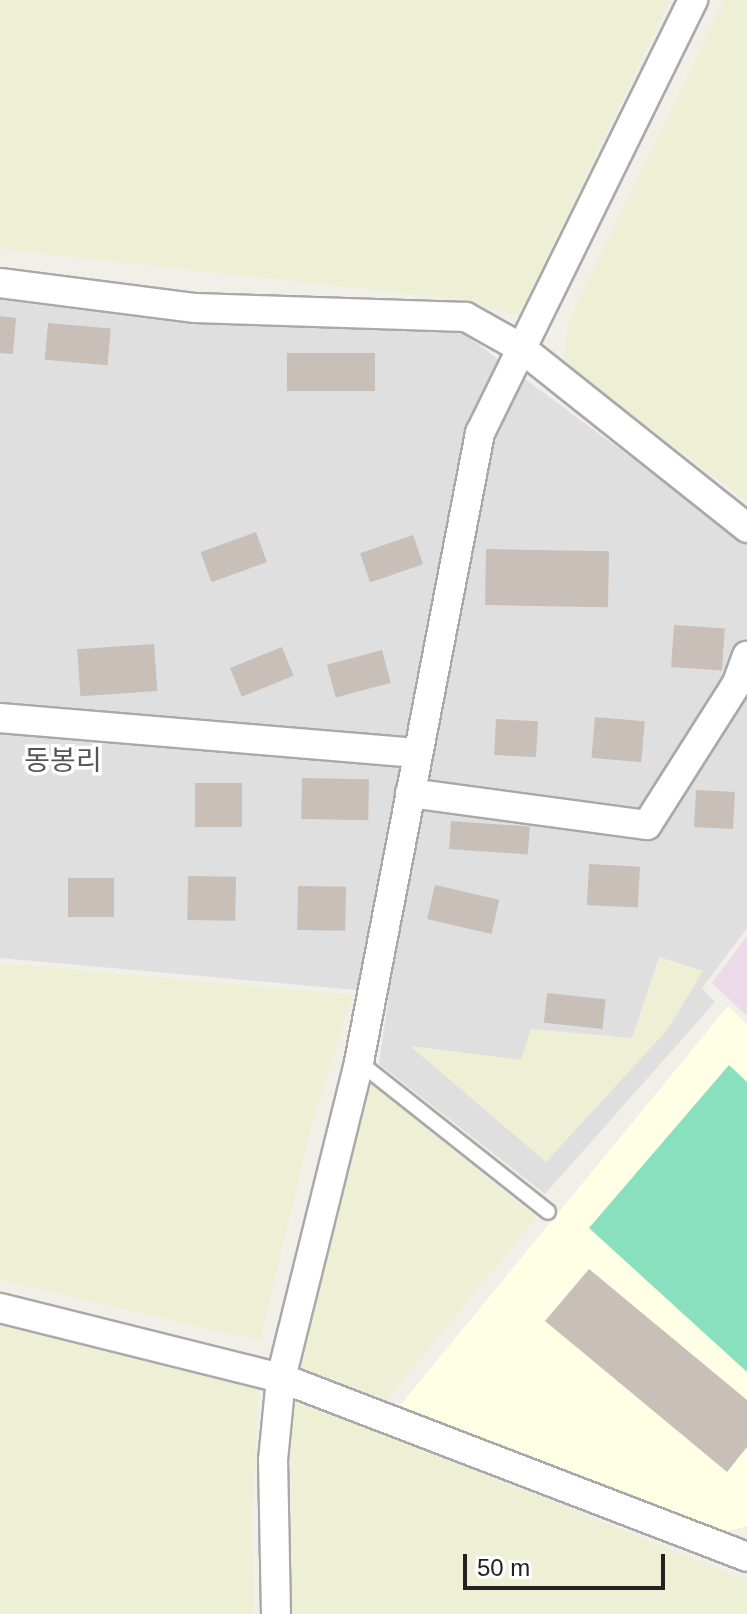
<!DOCTYPE html>
<meta charset="utf-8">
<style>
body{margin:0}
#map{position:relative;width:747px;height:1614px;overflow:hidden;background:#f2efe9;font-family:Helvetica,"Noto Sans KR",sans-serif}
div>[style]{position:absolute}
[style*='--x']{left:calc(var(--x)*1px);top:calc(var(--y)*1px);width:calc(var(--w)*1px);rotate:calc(var(--a)*1deg)}
.residential>*{inset:0;background:#e0dfdf}
.industrial>*{inset:0;background:#ebdbe8}
.education>*{inset:0;background:#ffffe5}
.farmland>*{inset:0;background:#eef0d5}
.pitch>*{inset:0;background:#88e0be}
.building>*{inset:0;background:#c7bfb8;transform-origin:0 0}
.roads{filter:drop-shadow(2px 0 #a9a9a9) drop-shadow(-2px 0 #a9a9a9) drop-shadow(0 2px #a9a9a9) drop-shadow(0 -2px #a9a9a9)}
.lane>*{height:14px;margin:-7px;padding:0 7px;transform-origin:7px;border-radius:7px;background:#fff}
.street>*{height:28px;margin:-14px;padding:0 14px;transform-origin:14px;border-radius:14px;background:#fff}
span{translate:-50% -50%;white-space:nowrap;text-align:center;line-height:1.15;-webkit-text-stroke:7px #fff;paint-order:stroke}
.quarter-label{font-size:28px;color:#555}
.scale{position:absolute;left:463px;top:1554px;width:202px;height:36px;box-sizing:border-box;border:4px solid #222;border-top:0;padding-left:10px;font-size:24px;line-height:28px;white-space:nowrap;color:#222;-webkit-text-stroke:6px #fff;paint-order:stroke}
</style>
<div id="map">
<div class="residential">
<div style="clip-path:polygon(0 297px,193px 320px,456px 328px,747px 543px,747px 928px,702px 988px,715px 1002px,545px 1194px,379px 1064px,389px 993px,0 958px)"></div>
</div>
<div class="industrial">
<div style="clip-path:polygon(747px 936px,747px 1016px,712px 983px)"></div>
</div>
<div class="education">
<div style="clip-path:polygon(728px 1006px,747px 1025px,747px 1526px,714px 1535px,393px 1414px)"></div>
</div>
<div class="farmland">
<div style="clip-path:polygon(0 0,670px 0,519px 316px,463px 300px,0 249px)"></div>
<div style="clip-path:polygon(724px 0,747px 0,747px 501px,563px 364px,569px 320px)"></div>
<div style="clip-path:polygon(659px 957px,703px 971px,668px 1029px,546px 1162px,410px 1046px,521px 1060px,531px 1029px,632px 1038px)"></div>
<div style="clip-path:polygon(0 963px,353px 995px,313px 1119px,260px 1341px,0 1280px)"></div>
<div style="clip-path:polygon(368px 1080px,536px 1218px,380px 1408px,299px 1375px)"></div>
<div style="clip-path:polygon(0 1324px,259px 1386px,252px 1519px,254px 1614px,0 1614px)"></div>
<div style="clip-path:polygon(291px 1397px,747px 1580px,747px 1614px,290px 1614px)"></div>
</div>
<div class="pitch">
<div style="clip-path:polygon(729px 1065px,747px 1082px,747px 1372px,589px 1228px)"></div>
</div>
<div class="building">
<div style="clip-path:polygon(0 316px,16px 318px,13px 354px,0 353px)"></div>
<div style="left:48px;top:323px;width:63px;height:37px;rotate:5deg"></div>
<div style="left:375px;top:353px;width:38px;height:88px;rotate:90deg"></div>
<div style="left:256px;top:532px;width:32px;height:59px;rotate:70deg"></div>
<div style="left:413px;top:535px;width:31px;height:56px;rotate:71deg"></div>
<div style="left:486px;top:549px;width:123px;height:56px;rotate:1deg"></div>
<div style="left:674px;top:625px;width:51px;height:42px;rotate:4deg"></div>
<div style="left:154px;top:644px;width:47px;height:77px;rotate:86deg"></div>
<div style="left:282px;top:647px;width:31px;height:56px;rotate:68deg"></div>
<div style="left:382px;top:650px;width:34px;height:57px;rotate:75deg"></div>
<div style="left:595px;top:717px;width:50px;height:41px;rotate:5deg"></div>
<div style="left:496px;top:719px;width:42px;height:36px;rotate:3deg"></div>
<div style="left:302px;top:778px;width:67px;height:41px;rotate:1deg"></div>
<div style="left:195px;top:783px;width:47px;height:44px"></div>
<div style="left:696px;top:790px;width:39px;height:37px;rotate:3deg"></div>
<div style="left:451px;top:821px;width:79px;height:28px;rotate:4deg"></div>
<div style="left:589px;top:864px;width:51px;height:41px;rotate:3deg"></div>
<div style="left:188px;top:876px;width:48px;height:44px;rotate:1deg"></div>
<div style="left:68px;top:878px;width:46px;height:39px"></div>
<div style="left:435px;top:885px;width:66px;height:35px;rotate:13deg"></div>
<div style="left:298px;top:886px;width:48px;height:44px;rotate:1deg"></div>
<div style="left:547px;top:993px;width:59px;height:30px;rotate:6deg"></div>
<div style="clip-path:polygon(589px 1269px,747px 1400px,747px 1447px,727px 1472px,545px 1321px)"></div>
</div>
<div class="roads">
<div class="lane">
<div style="--x:359;--y:1062;--w:241;--a:38.4"></div>
</div>
<div class="street">
<div style="--x:0;--y:283;--w:197;--a:7.3"></div>
<div style="--x:195;--y:308;--w:271;--a:1.9"></div>
<div style="--x:466;--y:317;--w:63;--a:29.4"></div>
<div style="--x:521;--y:348;--w:289;--a:38.5"></div>
<div style="--x:0;--y:718;--w:419;--a:4.8"></div>
<div style="--x:410;--y:793;--w:239;--a:7.7"></div>
<div style="--x:647;--y:825;--w:168;--a:-57.6"></div>
<div style="--x:737;--y:683;--w:29;--a:-70"></div>
<div style="--x:0;--y:1308;--w:290;--a:14"></div>
<div style="--x:281;--y:1378;--w:499;--a:21"></div>
<div style="--x:276;--y:1614;--w:154;--a:-91.1"></div>
<div style="--x:273;--y:1460;--w:82;--a:-84.4"></div>
<div style="--x:281;--y:1378;--w:325;--a:-76.1"></div>
<div style="--x:359;--y:1062;--w:641;--a:-79.11"></div>
<div style="--x:480;--y:433;--w:483;--a:-63.8"></div>
</div>
</div>
<div class="quarter-label">
<span style="left:63px;top:761px">동봉리</span>
</div>
<div class="scale">50 m</div>
</div>
